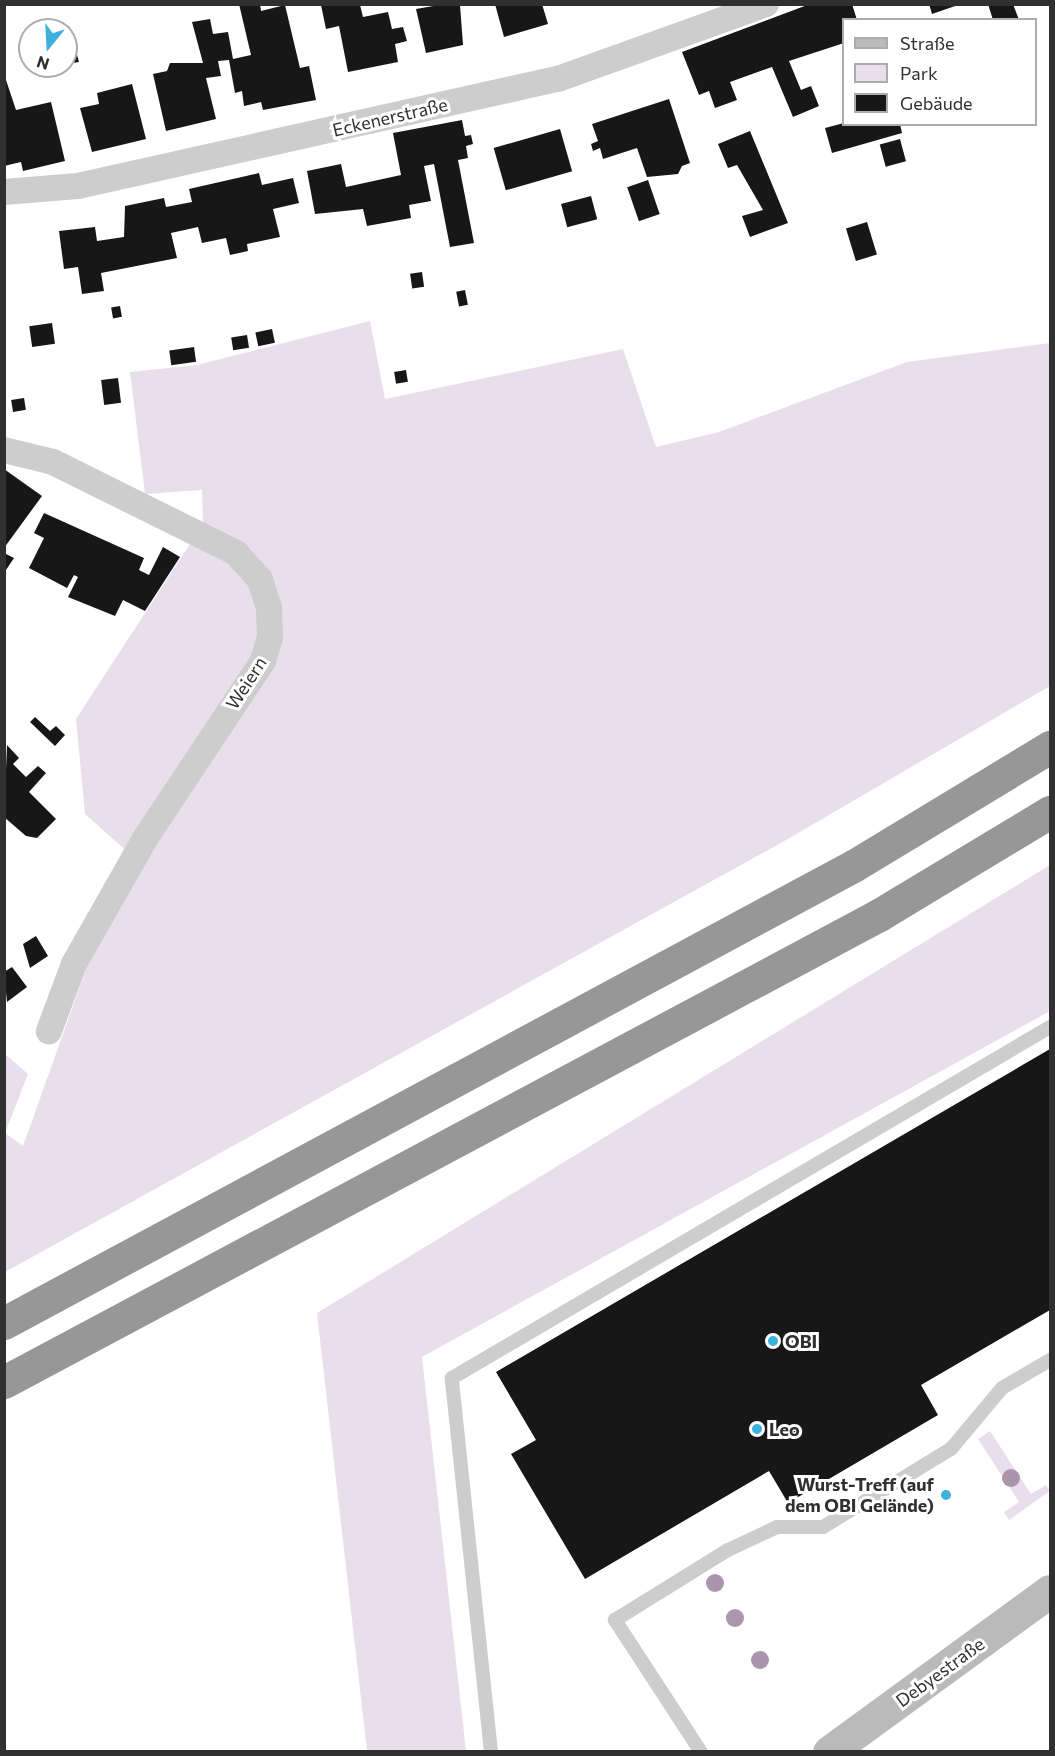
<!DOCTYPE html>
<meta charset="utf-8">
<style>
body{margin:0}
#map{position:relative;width:1055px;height:1756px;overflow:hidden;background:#fff;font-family:Commissioner,sans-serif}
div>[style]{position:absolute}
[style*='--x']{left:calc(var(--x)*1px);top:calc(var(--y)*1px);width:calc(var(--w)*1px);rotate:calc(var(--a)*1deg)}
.green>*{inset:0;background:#e9dfec}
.building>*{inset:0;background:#171717;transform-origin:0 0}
.service>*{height:14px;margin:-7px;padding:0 7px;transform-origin:7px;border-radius:7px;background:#cdcdcd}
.minor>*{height:26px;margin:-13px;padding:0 13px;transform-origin:13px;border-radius:13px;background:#cdcdcd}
.secondary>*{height:33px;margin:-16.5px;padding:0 16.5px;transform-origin:16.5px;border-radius:16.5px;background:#bababa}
.motorway>*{height:33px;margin:-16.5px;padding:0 16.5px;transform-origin:16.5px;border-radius:16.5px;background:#979797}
.trees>*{width:18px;height:18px;margin:-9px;border-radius:50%;background:#aa95ad}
.dots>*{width:16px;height:16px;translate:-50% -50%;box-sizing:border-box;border:3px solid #fff;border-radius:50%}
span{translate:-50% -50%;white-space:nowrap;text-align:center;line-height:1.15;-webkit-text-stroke:6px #fff;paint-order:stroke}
.street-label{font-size:18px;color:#303030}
.poi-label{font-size:18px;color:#303030;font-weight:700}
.left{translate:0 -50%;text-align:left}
.right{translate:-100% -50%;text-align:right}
.frame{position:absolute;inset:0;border:6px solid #303030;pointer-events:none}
.legend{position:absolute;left:842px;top:18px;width:195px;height:108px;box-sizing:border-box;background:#fff;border:2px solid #acacac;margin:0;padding:8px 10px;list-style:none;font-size:18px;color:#303030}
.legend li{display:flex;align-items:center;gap:12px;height:30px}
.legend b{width:30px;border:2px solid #acacac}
.north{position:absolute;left:18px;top:18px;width:60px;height:60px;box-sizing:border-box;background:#fff;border:2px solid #acacac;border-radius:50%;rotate:198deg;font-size:16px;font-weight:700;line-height:24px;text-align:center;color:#303030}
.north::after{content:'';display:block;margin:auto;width:21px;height:27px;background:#3cb1dd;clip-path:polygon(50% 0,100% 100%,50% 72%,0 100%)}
</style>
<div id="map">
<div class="green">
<div style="clip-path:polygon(370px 321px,385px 399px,623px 349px,656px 447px,719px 432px,907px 362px,1050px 343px,1050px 686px,788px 839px,5px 1272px,5px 1133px,23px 1146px,93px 950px,141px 864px,85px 814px,76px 719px,203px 524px,202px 490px,145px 494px,130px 372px,197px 365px)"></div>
<div style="clip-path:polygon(1050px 865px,1050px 1011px,422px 1357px,466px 1751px,367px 1751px,317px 1313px)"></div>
<div style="clip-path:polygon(5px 1054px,28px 1074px,5px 1133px)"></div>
<div style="clip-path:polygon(990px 1431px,1031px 1494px,1046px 1485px,1050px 1491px,1009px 1520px,1004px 1512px,1019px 1502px,978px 1439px)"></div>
</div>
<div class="building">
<div style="clip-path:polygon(239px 4px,260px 4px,261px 11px,285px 5px,300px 68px,309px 66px,316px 100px,263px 110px,261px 102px,244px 106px,242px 91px,235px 93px,229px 60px,218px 61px,221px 76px,206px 78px,216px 119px,166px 131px,153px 74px,167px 71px,170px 63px,203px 63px,192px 22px,210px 19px,213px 34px,228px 32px,233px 59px,251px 55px)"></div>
<div style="clip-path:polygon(495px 4px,542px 4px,548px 24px,504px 37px)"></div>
<div style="clip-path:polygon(810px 4px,852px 4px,857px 20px,844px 20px,844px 43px,789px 61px,801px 90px,811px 86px,819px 106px,793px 117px,772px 67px,730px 82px,737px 100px,715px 108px,709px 91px,699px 95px,682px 52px)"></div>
<div style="clip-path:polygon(929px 4px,958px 4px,958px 5px,932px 14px)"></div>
<div style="clip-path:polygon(988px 4px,1013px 4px,1019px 20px,993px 20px)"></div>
<div style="clip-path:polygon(321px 5px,360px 5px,363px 17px,388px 12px,392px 29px,403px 27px,407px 41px,395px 44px,398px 62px,348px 72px,339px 26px,326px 29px)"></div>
<div style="clip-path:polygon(439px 5px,460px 5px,463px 45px,426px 53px,416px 9px)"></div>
<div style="clip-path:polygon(69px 26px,79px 62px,66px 64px,66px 30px,56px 29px)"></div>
<div style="clip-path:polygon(4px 74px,16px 110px,51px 102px,65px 161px,23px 171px,21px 162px,4px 166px)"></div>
<div style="clip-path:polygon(132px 84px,146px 139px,92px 152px,80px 108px,99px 104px,97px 93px)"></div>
<div style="clip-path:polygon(669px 99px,690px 163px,682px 166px,678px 174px,647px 177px,637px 148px,603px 159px,600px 148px,593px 151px,591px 144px,598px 141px,592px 124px)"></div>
<div style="clip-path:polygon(462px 120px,465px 136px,471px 135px,473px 144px,466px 146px,468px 158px,458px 160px,474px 243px,450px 247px,434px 164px,424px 166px,431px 201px,409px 205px,411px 218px,367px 226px,363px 209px,315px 214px,307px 171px,341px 164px,346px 187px,401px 175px,393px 133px)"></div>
<div style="clip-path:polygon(844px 123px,900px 124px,902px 133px,832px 153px,825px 128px)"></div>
<div style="left:560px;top:129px;width:44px;height:69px;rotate:74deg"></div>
<div style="clip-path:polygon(750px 131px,788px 223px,750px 237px,742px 216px,763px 210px,737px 165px,728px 168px,718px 144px)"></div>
<div style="left:900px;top:139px;width:23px;height:21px;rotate:75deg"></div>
<div style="clip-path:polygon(259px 173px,262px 185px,293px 178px,299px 203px,273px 209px,280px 237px,247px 244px,248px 251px,230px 255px,226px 238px,202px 243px,198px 227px,171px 233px,177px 258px,101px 273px,104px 291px,82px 294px,78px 267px,64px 269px,59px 231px,95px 227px,97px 241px,124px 237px,125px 206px,164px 198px,166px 207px,192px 202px,189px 189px)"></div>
<div style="left:648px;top:180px;width:36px;height:22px;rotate:71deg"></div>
<div style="left:591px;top:196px;width:24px;height:31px;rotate:75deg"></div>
<div style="left:867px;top:222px;width:34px;height:22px;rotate:73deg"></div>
<div style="left:422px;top:272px;width:15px;height:12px;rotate:82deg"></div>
<div style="left:465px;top:290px;width:15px;height:9px;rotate:79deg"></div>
<div style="left:120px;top:306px;width:11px;height:9px;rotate:80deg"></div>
<div style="left:52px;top:323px;width:21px;height:23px;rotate:82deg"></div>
<div style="left:272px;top:329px;width:14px;height:17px;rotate:78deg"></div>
<div style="left:247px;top:335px;width:13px;height:16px;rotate:81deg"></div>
<div style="left:194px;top:347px;width:15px;height:25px;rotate:82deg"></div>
<div style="left:406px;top:370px;width:12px;height:12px;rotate:81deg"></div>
<div style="left:118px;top:378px;width:25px;height:17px;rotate:83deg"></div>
<div style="left:24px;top:398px;width:12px;height:13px;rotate:81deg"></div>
<div style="clip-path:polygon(4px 469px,42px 496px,4px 548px)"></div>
<div style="clip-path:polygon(44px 513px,144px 558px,139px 570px,149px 575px,163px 547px,180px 557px,145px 611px,123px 600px,115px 616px,68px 597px,78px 577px,74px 575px,67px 588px,29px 568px,44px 538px,34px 533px)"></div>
<div style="clip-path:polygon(4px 553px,14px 558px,4px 573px)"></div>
<div style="clip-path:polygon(35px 717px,50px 731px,56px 726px,65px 735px,55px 746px,30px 722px)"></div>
<div style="clip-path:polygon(7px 745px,19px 758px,13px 764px,26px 777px,38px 766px,46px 773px,29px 792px,56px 819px,37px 838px,26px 836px,4px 817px)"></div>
<div style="clip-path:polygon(36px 936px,48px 956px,30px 968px,23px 944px)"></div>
<div style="clip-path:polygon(12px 967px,27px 987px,7px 1002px,4px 972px)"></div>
<div style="clip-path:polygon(1050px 1049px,1050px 1310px,921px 1385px,938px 1415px,788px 1503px,769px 1471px,585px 1579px,511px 1454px,536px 1440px,496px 1372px)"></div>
</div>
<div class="service">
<div style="--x:491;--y:1752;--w:376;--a:-96"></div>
<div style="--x:452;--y:1378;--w:693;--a:-30.41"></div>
<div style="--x:701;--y:1752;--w:158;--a:-123.1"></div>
<div style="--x:615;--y:1620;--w:133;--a:-31.8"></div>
<div style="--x:728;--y:1550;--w:54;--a:-25.1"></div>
<div style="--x:777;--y:1527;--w:46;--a:0"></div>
<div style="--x:823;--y:1527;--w:150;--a:-31.4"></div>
<div style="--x:951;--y:1449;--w:80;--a:-50.1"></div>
<div style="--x:1002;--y:1388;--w:56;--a:-30.3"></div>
</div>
<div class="minor">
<div style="--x:4;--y:192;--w:74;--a:-4.6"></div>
<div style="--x:78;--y:186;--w:492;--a:-12.6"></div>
<div style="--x:558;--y:79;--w:221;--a:-19.8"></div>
<div style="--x:4;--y:450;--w:50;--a:13.8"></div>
<div style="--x:53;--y:462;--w:204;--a:26.4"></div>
<div style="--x:236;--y:553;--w:36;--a:48"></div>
<div style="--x:260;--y:580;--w:29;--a:72"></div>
<div style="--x:269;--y:608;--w:29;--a:88"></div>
<div style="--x:270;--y:637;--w:25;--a:106"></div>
<div style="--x:263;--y:661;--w:211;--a:123.6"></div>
<div style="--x:146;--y:837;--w:146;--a:119.6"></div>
<div style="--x:74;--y:964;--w:72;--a:110.5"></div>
</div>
<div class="secondary">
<div style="--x:829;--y:1752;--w:273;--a:-36.1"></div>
</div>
<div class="motorway">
<div style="--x:4;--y:1323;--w:966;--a:-28.29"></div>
<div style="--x:855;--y:865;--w:228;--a:-31.2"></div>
<div style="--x:4;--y:1382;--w:992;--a:-28.09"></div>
<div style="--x:879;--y:915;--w:200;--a:-31.1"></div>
</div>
<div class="trees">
<div style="left:1011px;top:1478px"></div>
<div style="left:715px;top:1583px"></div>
<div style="left:735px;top:1618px"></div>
<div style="left:760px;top:1660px"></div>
</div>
<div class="dots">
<div style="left:773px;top:1341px;background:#3cb1dd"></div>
<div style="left:757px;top:1429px;background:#3cb1dd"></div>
<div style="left:946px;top:1495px;background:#3cb1dd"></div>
</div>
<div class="street-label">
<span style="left:390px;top:117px;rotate:-13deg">Eckenerstraße</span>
<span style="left:246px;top:683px;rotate:-57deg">Weiern</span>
<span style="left:940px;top:1672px;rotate:-36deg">Debyestraße</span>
</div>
<div class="poi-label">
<span class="left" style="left:785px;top:1341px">OBI</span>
<span class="left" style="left:769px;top:1429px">Leo</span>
<span class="right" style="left:934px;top:1495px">Wurst-Treff (auf<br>dem OBI Gelände)</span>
</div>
<div class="frame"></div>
<ul class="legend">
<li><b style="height:8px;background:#bababa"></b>Straße</li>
<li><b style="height:16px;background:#e9dfec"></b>Park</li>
<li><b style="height:16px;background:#171717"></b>Gebäude</li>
</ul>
<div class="north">N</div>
</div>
